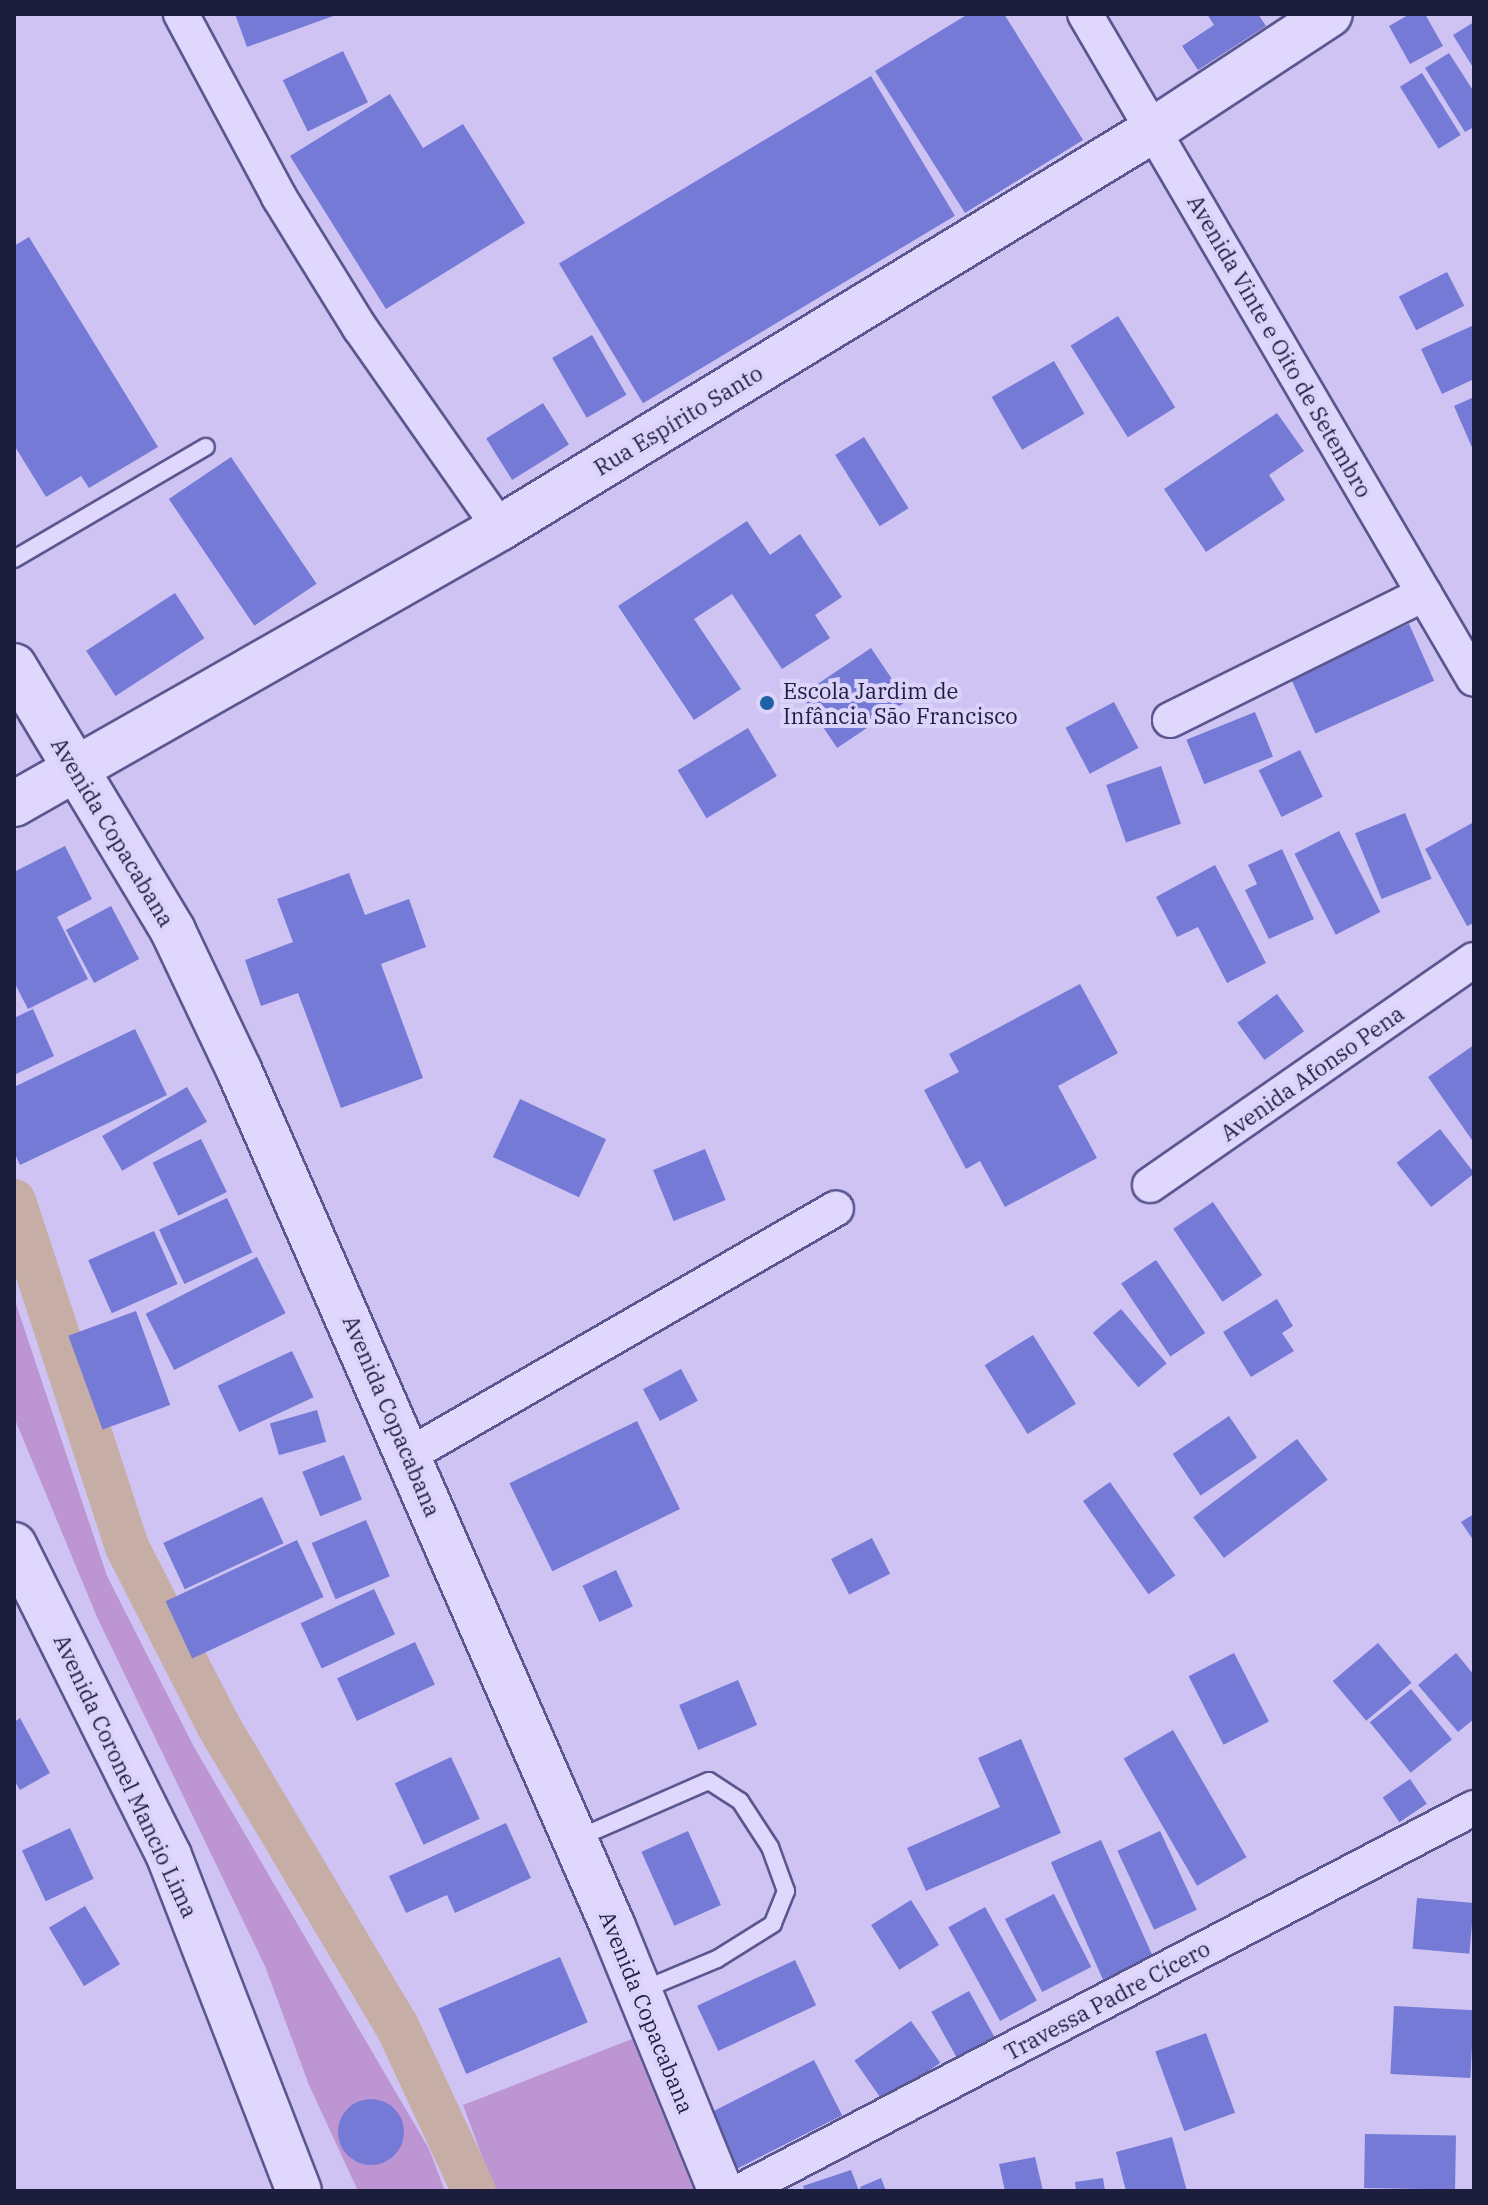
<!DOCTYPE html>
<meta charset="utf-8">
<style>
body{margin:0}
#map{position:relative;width:1488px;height:2205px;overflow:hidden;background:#cec3f3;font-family:"IBM Plex Serif",serif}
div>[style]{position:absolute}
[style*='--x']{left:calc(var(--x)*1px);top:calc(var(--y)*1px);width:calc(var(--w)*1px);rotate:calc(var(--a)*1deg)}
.green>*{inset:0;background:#bd95d3}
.canal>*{height:44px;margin:-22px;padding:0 22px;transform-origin:22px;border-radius:22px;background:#c6ada5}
.building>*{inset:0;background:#747ad6;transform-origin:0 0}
.round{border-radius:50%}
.roads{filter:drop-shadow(2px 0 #5a5790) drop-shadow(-2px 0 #5a5790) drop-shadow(0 2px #5a5790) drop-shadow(0 -2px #5a5790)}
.lane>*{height:16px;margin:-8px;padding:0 8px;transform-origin:8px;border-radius:8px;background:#e0d7fd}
.street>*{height:34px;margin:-17px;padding:0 17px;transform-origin:17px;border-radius:17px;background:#e0d7fd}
.secondary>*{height:44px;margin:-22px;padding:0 22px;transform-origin:22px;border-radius:22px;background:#e0d7fd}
.dots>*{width:22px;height:22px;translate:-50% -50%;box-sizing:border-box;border:4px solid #dcd3fa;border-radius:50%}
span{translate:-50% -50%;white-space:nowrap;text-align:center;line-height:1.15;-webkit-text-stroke:8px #dcd3fa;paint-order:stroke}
.street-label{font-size:22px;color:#1d1d3e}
.poi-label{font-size:22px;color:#1d1d3e}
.left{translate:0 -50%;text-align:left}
.frame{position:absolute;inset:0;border:16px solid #1d1d3e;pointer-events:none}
</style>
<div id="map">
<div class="green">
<div style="clip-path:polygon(14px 1298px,107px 1576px,194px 1747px,429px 2149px,445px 2191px,358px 2191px,309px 2085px,265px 1966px,97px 1617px,14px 1417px)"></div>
<div style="clip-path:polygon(632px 2039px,694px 2191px,495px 2191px,463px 2105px)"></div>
</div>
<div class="canal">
<div style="--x:14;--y:1201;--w:364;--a:71.9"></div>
<div style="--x:127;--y:1547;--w:200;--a:62.9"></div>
<div style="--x:218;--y:1725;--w:350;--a:59.3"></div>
<div style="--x:397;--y:2026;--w:182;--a:65"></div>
</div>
<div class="building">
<div style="clip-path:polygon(235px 14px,339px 14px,247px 47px)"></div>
<div style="clip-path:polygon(968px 14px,1004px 14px,1083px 140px,965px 213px,875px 71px)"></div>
<div style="clip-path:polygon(1207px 14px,1258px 14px,1266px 26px,1198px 70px,1182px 46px,1214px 25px)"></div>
<div style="clip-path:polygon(1410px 14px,1425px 14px,1443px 46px,1410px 64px,1389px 26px)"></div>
<div style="clip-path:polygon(1474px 22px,1474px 69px,1453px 35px)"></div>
<div style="left:343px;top:51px;width:57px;height:67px;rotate:64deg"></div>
<div style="clip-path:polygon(1449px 53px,1474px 92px,1474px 127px,1465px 132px,1425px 68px)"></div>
<div style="left:1422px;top:73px;width:73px;height:26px;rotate:58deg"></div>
<div style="left:871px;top:76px;width:163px;height:364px;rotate:59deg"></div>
<div style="clip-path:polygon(390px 94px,423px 148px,463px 124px,525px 223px,386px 309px,290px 156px)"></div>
<div style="clip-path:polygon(29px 237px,158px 447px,89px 488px,81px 476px,46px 497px,14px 445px,14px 246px)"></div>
<div style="left:1447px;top:272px;width:38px;height:54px;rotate:63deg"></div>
<div style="left:1118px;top:316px;width:108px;height:56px;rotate:58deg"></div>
<div style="clip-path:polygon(1474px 325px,1474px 379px,1442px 394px,1421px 349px)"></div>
<div style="left:592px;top:335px;width:69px;height:46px;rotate:60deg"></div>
<div style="left:1054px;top:361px;width:61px;height:72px;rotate:60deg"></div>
<div style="clip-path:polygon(1474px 397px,1474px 452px,1454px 406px)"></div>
<div style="left:543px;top:403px;width:49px;height:67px;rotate:58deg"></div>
<div style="clip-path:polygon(1277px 413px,1304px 451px,1269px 475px,1285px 500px,1206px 552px,1164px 489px)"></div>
<div style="left:864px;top:437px;width:84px;height:34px;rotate:58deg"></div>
<div style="left:231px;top:457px;width:153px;height:75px;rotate:56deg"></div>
<div style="clip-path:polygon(747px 521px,770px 555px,800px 534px,842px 597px,815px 615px,830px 638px,782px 669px,732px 594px,694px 619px,741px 689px,694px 720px,618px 606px)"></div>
<div style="left:175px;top:593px;width:54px;height:106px;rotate:57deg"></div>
<div style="left:1409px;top:624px;width:62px;height:130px;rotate:66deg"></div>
<div style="left:871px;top:648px;width:64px;height:84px;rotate:56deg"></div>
<div style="left:1114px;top:702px;width:52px;height:55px;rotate:62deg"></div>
<div style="left:1255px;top:712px;width:48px;height:74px;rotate:68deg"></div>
<div style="left:748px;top:728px;width:56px;height:82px;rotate:59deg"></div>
<div style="left:1300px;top:750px;width:52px;height:46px;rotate:64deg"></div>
<div style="left:1161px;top:766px;width:61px;height:58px;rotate:71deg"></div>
<div style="left:1405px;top:813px;width:71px;height:54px;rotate:68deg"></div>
<div style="clip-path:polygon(1474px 822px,1474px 923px,1467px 926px,1425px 849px)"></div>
<div style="left:1339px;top:831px;width:91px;height:50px;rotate:63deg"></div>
<div style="clip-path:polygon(65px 846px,92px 899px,57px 917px,88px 979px,28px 1009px,14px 982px,14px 872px)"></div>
<div style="clip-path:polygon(1282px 849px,1314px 919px,1269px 939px,1245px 890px,1257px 884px,1248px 865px)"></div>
<div style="clip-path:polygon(1215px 865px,1266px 963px,1227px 983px,1198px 927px,1177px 937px,1156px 897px)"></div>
<div style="clip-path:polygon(349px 873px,365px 915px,409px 899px,426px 947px,381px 964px,423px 1078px,341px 1108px,298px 993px,261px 1006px,245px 960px,293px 942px,277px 899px)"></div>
<div style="left:111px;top:906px;width:60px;height:51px;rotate:62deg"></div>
<div style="clip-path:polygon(1080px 984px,1118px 1053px,1058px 1086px,1097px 1158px,1005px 1207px,980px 1161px,966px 1169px,924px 1090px,959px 1072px,949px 1054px)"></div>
<div style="left:1277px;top:994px;width:46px;height:49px;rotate:54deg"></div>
<div style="clip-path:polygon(33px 1009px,54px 1056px,14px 1075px,14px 1018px)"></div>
<div style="clip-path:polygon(135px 1029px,167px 1095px,20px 1165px,14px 1152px,14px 1087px)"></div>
<div style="clip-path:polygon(1474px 1045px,1474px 1143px,1428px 1077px)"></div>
<div style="left:187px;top:1087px;width:40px;height:98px;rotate:60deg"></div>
<div style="left:520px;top:1099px;width:95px;height:64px;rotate:25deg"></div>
<div style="left:1440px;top:1129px;width:56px;height:55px;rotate:52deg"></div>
<div style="left:201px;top:1139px;width:59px;height:54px;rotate:64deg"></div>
<div style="left:705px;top:1149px;width:55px;height:56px;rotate:68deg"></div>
<div style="left:227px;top:1198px;width:60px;height:75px;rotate:65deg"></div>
<div style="left:1213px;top:1202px;width:88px;height:48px;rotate:56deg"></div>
<div style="left:154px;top:1231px;width:58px;height:72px;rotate:66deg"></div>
<div style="left:257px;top:1257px;width:63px;height:125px;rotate:63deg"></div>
<div style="left:1156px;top:1260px;width:88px;height:42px;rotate:56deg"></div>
<div style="clip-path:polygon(1277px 1299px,1293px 1326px,1282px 1333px,1294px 1351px,1251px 1377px,1223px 1332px)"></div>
<div style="left:1121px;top:1309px;width:71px;height:37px;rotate:50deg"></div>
<div style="left:136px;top:1311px;width:100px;height:72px;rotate:70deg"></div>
<div style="left:1033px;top:1335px;width:81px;height:57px;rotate:58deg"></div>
<div style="left:292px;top:1351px;width:51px;height:82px;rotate:65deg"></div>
<div style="left:681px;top:1369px;width:36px;height:43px;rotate:62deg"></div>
<div style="left:317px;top:1410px;width:33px;height:49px;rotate:74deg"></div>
<div style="left:1229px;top:1416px;width:50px;height:68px;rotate:56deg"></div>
<div style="left:637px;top:1421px;width:98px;height:142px;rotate:64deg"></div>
<div style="left:1297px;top:1439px;width:51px;height:130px;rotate:53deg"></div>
<div style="left:344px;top:1455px;width:48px;height:45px;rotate:68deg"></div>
<div style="left:1110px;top:1482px;width:114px;height:33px;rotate:55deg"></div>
<div style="left:262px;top:1497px;width:51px;height:109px;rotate:65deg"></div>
<div style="clip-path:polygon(1474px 1514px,1474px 1541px,1461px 1522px)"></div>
<div style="left:366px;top:1520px;width:61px;height:59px;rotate:67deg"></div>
<div style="left:872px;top:1538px;width:40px;height:46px;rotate:63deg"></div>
<div style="left:297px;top:1540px;width:63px;height:145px;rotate:65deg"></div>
<div style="left:616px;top:1570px;width:40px;height:37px;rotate:65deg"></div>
<div style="left:374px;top:1589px;width:50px;height:81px;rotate:65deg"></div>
<div style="left:415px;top:1642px;width:47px;height:86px;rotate:65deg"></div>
<div style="left:1378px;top:1643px;width:52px;height:59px;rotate:50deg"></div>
<div style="left:1234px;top:1653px;width:77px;height:51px;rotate:63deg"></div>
<div style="clip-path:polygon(1456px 1653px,1474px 1675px,1474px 1719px,1458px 1732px,1418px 1685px)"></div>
<div style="left:738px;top:1680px;width:49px;height:64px;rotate:67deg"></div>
<div style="left:1411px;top:1689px;width:65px;height:53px;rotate:51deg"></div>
<div style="clip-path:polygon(20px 1718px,50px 1773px,20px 1790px,14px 1780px,14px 1722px)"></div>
<div style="left:1173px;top:1730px;width:147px;height:57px;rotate:60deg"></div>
<div style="clip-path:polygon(1021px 1739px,1061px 1833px,926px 1891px,907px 1848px,1000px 1807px,978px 1758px)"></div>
<div style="left:451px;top:1757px;width:68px;height:62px;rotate:65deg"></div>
<div style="left:1410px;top:1779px;width:30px;height:33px;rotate:56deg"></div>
<div style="clip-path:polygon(506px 1823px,531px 1878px,455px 1913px,447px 1895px,406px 1913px,389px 1876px)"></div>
<div style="left:70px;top:1828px;width:56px;height:53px;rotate:65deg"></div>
<div style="left:688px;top:1831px;width:81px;height:51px;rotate:66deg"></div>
<div style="left:1160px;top:1831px;width:87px;height:47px;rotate:65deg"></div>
<div style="left:1101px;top:1840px;width:128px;height:55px;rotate:66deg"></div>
<div style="left:1054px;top:1894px;width:82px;height:55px;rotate:63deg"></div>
<div style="left:1417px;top:1898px;width:57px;height:51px;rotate:5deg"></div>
<div style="left:911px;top:1900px;width:53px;height:47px;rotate:58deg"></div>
<div style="left:85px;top:1906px;width:68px;height:42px;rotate:59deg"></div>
<div style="left:985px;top:1907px;width:107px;height:42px;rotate:61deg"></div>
<div style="left:560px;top:1957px;width:71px;height:132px;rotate:67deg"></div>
<div style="left:795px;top:1960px;width:50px;height:108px;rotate:65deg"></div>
<div style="left:969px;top:1991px;width:52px;height:43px;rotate:61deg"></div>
<div style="left:1394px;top:2006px;width:80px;height:68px;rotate:3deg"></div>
<div style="left:911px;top:2021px;width:51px;height:69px;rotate:55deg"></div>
<div style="left:1206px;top:2033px;width:85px;height:54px;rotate:70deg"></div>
<div style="left:814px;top:2060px;width:62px;height:118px;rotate:63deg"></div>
<div class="round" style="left:338px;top:2099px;width:66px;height:66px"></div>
<div style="left:1365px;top:2134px;width:91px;height:54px;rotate:1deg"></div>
<div style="clip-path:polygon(1172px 2137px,1187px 2191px,1126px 2191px,1116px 2152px)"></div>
<div style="clip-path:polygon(1035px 2157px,1043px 2191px,1005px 2191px,999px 2164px)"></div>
<div style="clip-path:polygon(851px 2170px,859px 2191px,805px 2191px,803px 2186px)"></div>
<div style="clip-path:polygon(881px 2178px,886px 2191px,861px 2191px,860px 2187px)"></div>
<div style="clip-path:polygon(1103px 2178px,1105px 2191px,1076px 2191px,1075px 2182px)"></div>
</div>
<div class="roads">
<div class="lane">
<div style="--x:14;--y:559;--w:222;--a:-30.3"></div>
<div style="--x:576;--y:1839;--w:145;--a:-23.6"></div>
<div style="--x:709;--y:1781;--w:37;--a:33"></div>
<div style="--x:740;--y:1801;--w:55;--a:56.9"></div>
<div style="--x:770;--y:1847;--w:47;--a:70"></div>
<div style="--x:786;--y:1891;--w:35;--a:112"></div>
<div style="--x:773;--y:1924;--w:66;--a:148"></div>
<div style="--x:717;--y:1959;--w:83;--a:157.4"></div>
</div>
<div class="street">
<div style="--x:181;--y:14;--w:208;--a:61.8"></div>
<div style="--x:279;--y:197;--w:154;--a:58.3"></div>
<div style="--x:360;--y:328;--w:244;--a:55"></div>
<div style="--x:1085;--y:14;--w:770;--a:59.67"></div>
<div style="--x:1170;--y:720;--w:284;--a:-26.4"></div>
<div style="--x:1150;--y:1185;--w:394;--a:-34.8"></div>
<div style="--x:409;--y:1455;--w:493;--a:-30"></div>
<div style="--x:741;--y:2191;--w:827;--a:-27.59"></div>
</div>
<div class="secondary">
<div style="--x:14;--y:666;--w:309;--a:59"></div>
<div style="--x:173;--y:931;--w:154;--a:64.6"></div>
<div style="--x:239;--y:1070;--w:935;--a:66.42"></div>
<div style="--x:613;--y:1927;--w:285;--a:67.8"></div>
<div style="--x:14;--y:804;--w:559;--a:-29.59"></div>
<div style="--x:500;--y:528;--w:767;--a:-31.35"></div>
<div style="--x:1155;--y:129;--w:209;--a:-33.3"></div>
<div style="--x:14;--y:1545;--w:347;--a:63.5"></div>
<div style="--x:169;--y:1856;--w:359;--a:68.8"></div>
</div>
</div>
<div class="dots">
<div style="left:767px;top:703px;background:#1f61a7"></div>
</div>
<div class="street-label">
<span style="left:1280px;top:346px;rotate:60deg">Avenida Vinte e Oito de Setembro</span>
<span style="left:678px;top:420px;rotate:-31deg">Rua Espírito Santo</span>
<span style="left:113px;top:832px;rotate:59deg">Avenida Copacabana</span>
<span style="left:1312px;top:1073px;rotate:-35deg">Avenida Afonso Pena</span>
<span style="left:392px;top:1416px;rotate:67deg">Avenida Copacabana</span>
<span style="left:126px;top:1776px;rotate:65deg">Avenida Coronel Mancio Lima</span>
<span style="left:1107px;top:2000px;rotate:-28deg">Travessa Padre Cícero</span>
<span style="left:647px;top:2012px;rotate:68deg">Avenida Copacabana</span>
</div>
<div class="poi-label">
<span class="left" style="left:783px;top:703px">Escola Jardim de<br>Infância São Francisco</span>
</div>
<div class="frame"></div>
</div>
